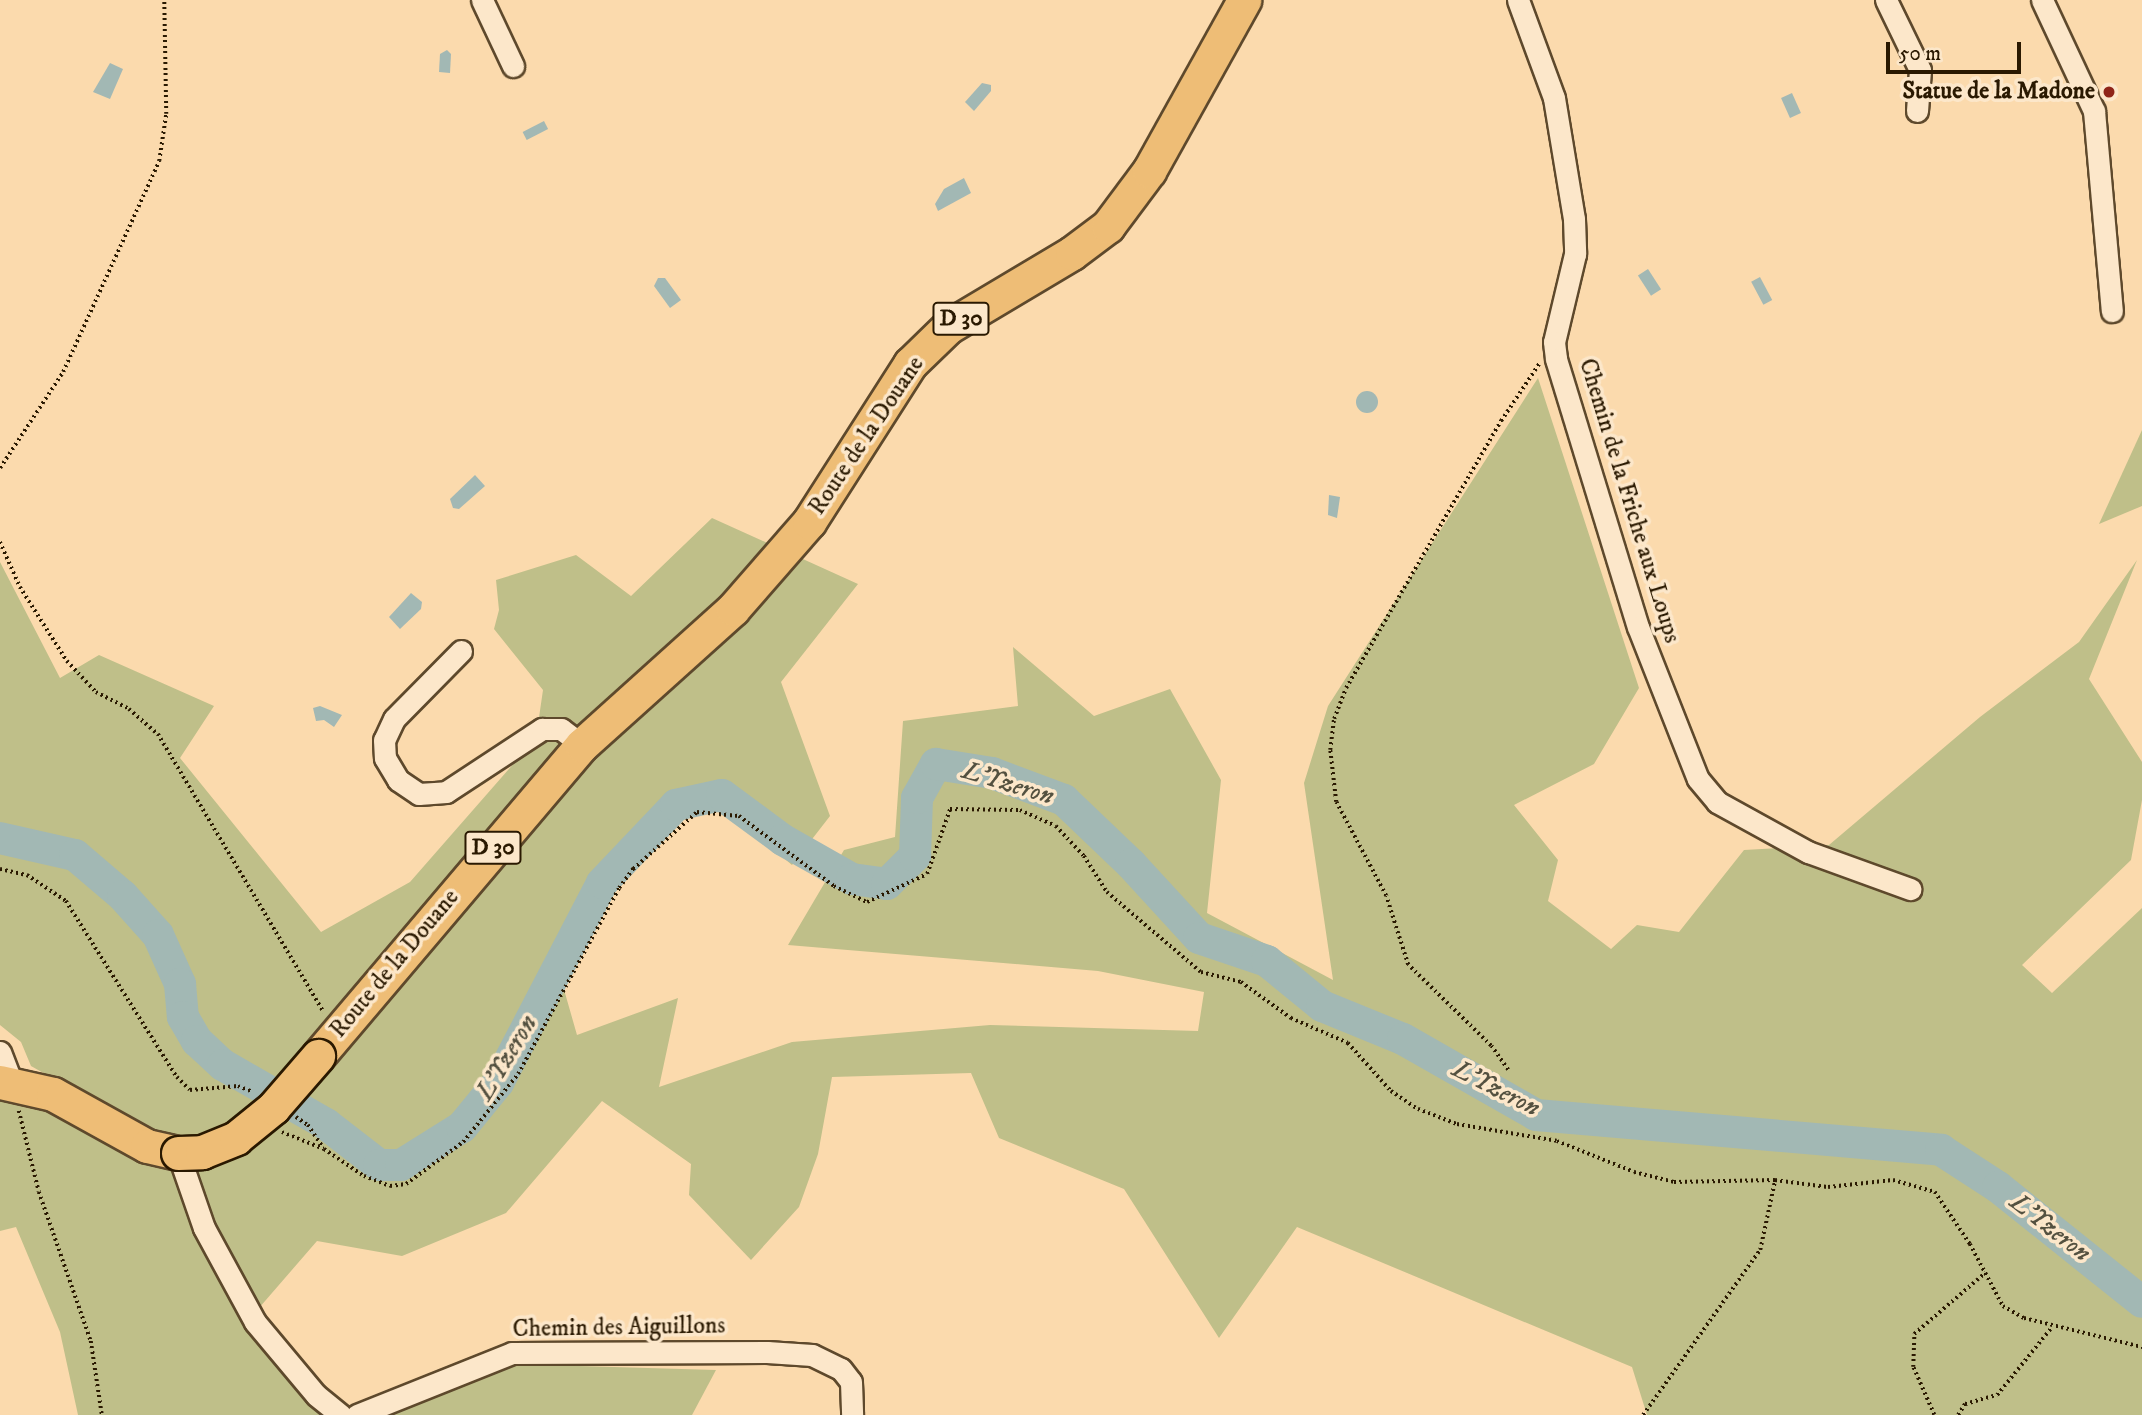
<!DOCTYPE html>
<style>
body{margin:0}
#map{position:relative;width:2142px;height:1415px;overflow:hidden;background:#fbdaad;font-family:"IM FELL DW Pica",serif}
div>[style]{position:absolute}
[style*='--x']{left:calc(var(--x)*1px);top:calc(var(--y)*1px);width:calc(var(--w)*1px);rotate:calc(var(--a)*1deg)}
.green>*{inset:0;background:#bfbf89}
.water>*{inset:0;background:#a2b8b4;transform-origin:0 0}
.round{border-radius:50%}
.river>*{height:32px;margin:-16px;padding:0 16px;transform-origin:16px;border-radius:16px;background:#a2b8b4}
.path>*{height:3.5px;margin-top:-1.75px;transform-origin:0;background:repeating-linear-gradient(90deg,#2a1901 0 2px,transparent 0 5.5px)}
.roads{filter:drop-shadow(2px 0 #5e492c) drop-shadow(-2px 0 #5e492c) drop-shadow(0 2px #5e492c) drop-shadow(0 -2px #5e492c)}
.minor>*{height:21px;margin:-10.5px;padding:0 10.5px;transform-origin:10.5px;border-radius:10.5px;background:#fce7ca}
.primary>*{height:33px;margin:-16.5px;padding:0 16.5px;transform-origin:16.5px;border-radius:16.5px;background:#eebd76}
.bridges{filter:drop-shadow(2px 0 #2a1901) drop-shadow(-2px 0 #2a1901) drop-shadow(0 2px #2a1901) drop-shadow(0 -2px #2a1901)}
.primary-bridge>*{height:33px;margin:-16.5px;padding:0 16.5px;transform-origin:16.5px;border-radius:16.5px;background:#eebd76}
.dots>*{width:19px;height:19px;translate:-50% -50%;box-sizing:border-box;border:4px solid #fce7ca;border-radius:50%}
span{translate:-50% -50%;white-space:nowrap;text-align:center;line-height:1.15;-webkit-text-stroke:7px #fce7ca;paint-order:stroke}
.shield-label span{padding:2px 5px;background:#fce7ca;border:2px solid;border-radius:5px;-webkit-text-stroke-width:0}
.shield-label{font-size:23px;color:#2a1901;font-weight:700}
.poi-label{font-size:24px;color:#2a1901;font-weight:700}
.right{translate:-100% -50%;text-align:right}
.street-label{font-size:24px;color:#2a1901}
.water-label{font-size:26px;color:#545140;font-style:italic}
.scale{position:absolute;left:1886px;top:42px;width:135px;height:32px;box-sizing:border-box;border:4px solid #2a1901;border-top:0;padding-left:9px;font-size:21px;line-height:24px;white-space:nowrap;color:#2a1901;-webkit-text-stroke:5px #fce7ca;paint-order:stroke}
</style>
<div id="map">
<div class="green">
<div style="clip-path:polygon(1538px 378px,1639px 688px,1594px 764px,1514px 805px,1558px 860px,1548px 901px,1611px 949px,1637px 925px,1679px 932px,1744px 850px,1829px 845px,1980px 717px,2079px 642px,2137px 560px,2089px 679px,2142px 762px,2142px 800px,2131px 860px,2022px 965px,2052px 993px,2142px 908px,2142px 1415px,1647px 1415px,1632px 1367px,1297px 1227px,1219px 1338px,1124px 1189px,999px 1138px,971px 1073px,832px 1077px,818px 1154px,799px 1207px,751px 1260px,689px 1195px,691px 1164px,602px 1101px,506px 1213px,402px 1256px,317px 1241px,259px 1308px,208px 1226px,186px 1168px,141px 1128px,31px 1066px,21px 1042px,0 1025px,0 562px,60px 678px,99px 655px,214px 706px,180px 758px,321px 932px,410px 882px,536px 738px,543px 690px,494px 629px,499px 610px,496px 580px,576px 555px,631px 596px,712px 518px,858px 584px,781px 682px,830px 816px,792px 865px,721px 805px,681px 812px,613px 885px,561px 979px,577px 1035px,678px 998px,659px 1087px,792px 1042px,990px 1025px,1198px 1031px,1204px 992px,1098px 971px,788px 945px,844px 850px,895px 837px,903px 721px,1018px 706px,1013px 647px,1094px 716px,1170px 689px,1221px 780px,1207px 913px,1333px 980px,1304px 783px,1328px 706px)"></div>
<div style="clip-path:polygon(2142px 430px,2142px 506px,2099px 524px)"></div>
<div style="clip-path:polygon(23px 1099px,129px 1154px,180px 1170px,245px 1322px,322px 1415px,78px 1415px,60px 1332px,16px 1227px,0 1231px,0 1100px)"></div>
<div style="clip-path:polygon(511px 1364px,716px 1370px,692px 1415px,388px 1415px)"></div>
</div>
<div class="water">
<div style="clip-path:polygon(447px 50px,451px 54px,450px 73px,439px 72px,440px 54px)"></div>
<div style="clip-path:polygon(110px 63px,123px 69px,110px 99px,93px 92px)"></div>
<div style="clip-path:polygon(982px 83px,991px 85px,991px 91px,974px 111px,965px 102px)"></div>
<div style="left:1792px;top:93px;width:22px;height:12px;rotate:66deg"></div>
<div style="left:544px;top:121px;width:9px;height:24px;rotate:63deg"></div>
<div style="clip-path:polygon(964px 178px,971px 193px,938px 211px,935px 204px,944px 189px)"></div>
<div style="left:1648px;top:269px;width:24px;height:12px;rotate:57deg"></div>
<div style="left:1760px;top:277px;width:26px;height:10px;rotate:62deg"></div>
<div style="clip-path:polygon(658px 278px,665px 278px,681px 300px,670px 308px,654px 286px)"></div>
<div class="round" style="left:1356px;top:391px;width:22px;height:22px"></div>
<div style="clip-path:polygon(475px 475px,485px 486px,459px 509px,453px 508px,450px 499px)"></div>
<div style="clip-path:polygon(1329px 495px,1340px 497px,1337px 518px,1328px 515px)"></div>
<div style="clip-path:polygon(411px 593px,422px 602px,421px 609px,400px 629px,389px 617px)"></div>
<div style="clip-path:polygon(320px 706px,342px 715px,334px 727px,324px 720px,316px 721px,313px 708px)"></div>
</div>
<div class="river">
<div style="--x:0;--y:838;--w:77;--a:12.8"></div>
<div style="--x:75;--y:855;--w:63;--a:40.5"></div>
<div style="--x:123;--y:896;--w:52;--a:48.1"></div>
<div style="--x:158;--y:935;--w:54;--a:65.8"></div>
<div style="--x:180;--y:984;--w:33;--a:85"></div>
<div style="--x:183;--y:1017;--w:28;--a:60"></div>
<div style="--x:197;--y:1041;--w:35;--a:43"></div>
<div style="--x:223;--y:1065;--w:119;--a:29.8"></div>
<div style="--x:326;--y:1124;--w:67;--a:37.7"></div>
<div style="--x:379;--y:1165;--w:22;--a:0"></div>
<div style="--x:401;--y:1165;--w:72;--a:-31.9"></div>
<div style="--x:462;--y:1127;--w:57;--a:-50.7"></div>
<div style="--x:498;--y:1083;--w:225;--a:-62.5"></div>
<div style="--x:602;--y:883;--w:108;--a:-46.5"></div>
<div style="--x:676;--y:805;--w:47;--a:-12.3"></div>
<div style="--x:722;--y:795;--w:76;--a:36.4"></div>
<div style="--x:783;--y:840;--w:79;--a:29.5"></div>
<div style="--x:852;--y:879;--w:35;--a:8"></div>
<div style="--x:887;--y:884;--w:40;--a:-45"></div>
<div style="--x:915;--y:856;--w:58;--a:-88"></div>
<div style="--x:917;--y:798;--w:39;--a:-61"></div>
<div style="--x:936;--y:764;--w:57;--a:9.1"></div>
<div style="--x:992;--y:773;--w:77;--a:20.6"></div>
<div style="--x:1064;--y:800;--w:93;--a:43.7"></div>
<div style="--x:1131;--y:864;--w:100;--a:47.4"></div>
<div style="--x:1199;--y:938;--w:72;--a:18.7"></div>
<div style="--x:1267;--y:961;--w:71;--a:39.3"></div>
<div style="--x:1322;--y:1006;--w:87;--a:22.2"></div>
<div style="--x:1403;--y:1039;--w:153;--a:29.7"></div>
<div style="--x:1536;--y:1115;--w:407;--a:4.9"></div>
<div style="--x:1941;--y:1150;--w:68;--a:33"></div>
<div style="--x:1998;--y:1187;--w:184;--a:38.6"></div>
</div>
<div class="path">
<div style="--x:0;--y:468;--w:115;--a:-56.7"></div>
<div style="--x:63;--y:372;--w:232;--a:-65.5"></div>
<div style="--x:159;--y:161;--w:48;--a:-81.5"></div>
<div style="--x:166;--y:114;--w:114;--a:-91"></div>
<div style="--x:0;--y:542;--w:49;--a:66"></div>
<div style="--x:20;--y:587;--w:88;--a:57.6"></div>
<div style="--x:67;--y:661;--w:42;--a:46.9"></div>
<div style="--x:96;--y:692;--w:37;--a:27"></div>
<div style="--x:129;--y:709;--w:38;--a:41"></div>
<div style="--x:158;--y:734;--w:324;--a:59.2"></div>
<div style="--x:0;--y:869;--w:28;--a:13"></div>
<div style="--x:27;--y:875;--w:47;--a:33.7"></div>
<div style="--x:66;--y:901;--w:208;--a:57.8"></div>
<div style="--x:177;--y:1077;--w:18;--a:45"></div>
<div style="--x:190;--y:1090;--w:48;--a:-4.8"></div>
<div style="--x:238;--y:1086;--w:16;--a:22"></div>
<div style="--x:1508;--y:1070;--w:29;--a:-125"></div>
<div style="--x:1491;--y:1046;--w:116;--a:-135.7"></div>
<div style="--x:1408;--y:965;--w:72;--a:-107.7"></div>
<div style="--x:1386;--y:896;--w:106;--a:-118"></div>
<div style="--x:1336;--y:802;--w:52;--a:-96.6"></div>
<div style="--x:1330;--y:750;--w:31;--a:-83"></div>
<div style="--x:1334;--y:719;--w:33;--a:-69"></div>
<div style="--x:1346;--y:688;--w:309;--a:-59.9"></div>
<div style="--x:1501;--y:421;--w:69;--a:-56.3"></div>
<div style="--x:19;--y:1111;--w:83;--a:76.1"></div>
<div style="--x:39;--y:1192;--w:158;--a:70.8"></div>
<div style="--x:91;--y:1341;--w:75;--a:81.5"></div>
<div style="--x:296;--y:1117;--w:14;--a:34"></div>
<div style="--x:308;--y:1125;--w:27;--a:56"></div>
<div style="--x:282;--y:1132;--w:45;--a:22"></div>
<div style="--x:324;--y:1149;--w:48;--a:34"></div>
<div style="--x:364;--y:1176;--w:28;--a:21"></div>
<div style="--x:390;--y:1186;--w:16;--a:-7"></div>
<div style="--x:406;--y:1184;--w:71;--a:-36.4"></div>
<div style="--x:463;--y:1142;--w:87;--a:-51"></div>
<div style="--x:518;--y:1074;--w:212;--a:-61.5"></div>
<div style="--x:619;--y:888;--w:24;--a:-54"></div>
<div style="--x:633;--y:869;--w:86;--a:-41.7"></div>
<div style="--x:697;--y:812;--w:42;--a:5.4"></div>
<div style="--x:739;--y:816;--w:118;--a:36.4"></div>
<div style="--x:834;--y:886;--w:37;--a:26"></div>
<div style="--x:867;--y:902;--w:66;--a:-25"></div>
<div style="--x:927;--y:874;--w:69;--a:-70.5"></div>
<div style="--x:950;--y:809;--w:70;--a:0.8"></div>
<div style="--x:1020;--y:810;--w:39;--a:24"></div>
<div style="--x:1056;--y:826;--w:41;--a:47"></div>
<div style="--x:1084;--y:856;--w:43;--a:57.4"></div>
<div style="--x:1107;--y:892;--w:123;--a:40.4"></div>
<div style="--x:1201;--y:972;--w:41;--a:14"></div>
<div style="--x:1241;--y:982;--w:62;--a:35.8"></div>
<div style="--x:1291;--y:1018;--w:62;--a:23.7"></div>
<div style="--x:1348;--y:1043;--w:64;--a:48.1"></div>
<div style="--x:1391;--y:1091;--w:32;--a:34"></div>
<div style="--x:1418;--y:1109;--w:42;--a:21"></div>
<div style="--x:1457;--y:1124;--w:101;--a:9.6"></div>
<div style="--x:1557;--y:1141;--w:83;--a:21.9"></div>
<div style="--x:1634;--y:1172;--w:41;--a:14"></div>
<div style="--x:1674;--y:1182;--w:101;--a:-1.1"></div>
<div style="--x:1775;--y:1180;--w:53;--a:7.5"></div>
<div style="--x:1828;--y:1187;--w:65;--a:-6.1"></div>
<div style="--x:1893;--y:1180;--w:44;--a:15.9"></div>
<div style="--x:1935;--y:1192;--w:63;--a:56.1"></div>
<div style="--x:1970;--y:1244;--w:70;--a:62"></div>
<div style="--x:2003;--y:1306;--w:24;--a:30"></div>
<div style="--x:2024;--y:1318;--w:122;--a:13.8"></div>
<div style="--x:1643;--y:1415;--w:202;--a:-54.7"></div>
<div style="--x:1760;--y:1250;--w:72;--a:-77.9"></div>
<div style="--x:1934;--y:1415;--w:52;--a:-113.6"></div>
<div style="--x:1913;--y:1367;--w:33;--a:-88"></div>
<div style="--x:1914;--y:1334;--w:94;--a:-40.7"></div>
<div style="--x:1958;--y:1415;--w:13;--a:-58"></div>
<div style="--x:1965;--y:1404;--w:33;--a:-16"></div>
<div style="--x:1997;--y:1395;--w:87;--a:-51"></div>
</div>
<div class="roads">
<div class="minor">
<div style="--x:482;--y:0;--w:73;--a:64.8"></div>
<div style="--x:1518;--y:0;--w:104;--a:69.8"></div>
<div style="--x:1554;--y:98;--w:123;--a:80.6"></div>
<div style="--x:1574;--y:219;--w:35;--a:88"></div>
<div style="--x:1575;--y:254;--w:90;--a:103.4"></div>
<div style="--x:1554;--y:342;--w:17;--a:83"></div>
<div style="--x:1556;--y:359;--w:280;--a:73"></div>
<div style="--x:1638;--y:627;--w:163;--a:68.5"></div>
<div style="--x:1698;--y:779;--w:30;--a:50"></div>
<div style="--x:1717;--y:802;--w:104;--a:28.8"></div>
<div style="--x:1808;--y:852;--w:109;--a:19.9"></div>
<div style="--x:1886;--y:0;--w:78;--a:64.1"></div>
<div style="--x:1920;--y:70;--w:41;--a:94.2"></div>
<div style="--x:2042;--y:0;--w:123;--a:64.9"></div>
<div style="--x:2094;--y:111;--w:201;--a:84.9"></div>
<div style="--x:461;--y:651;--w:95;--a:134.6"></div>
<div style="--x:394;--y:719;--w:23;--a:115"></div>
<div style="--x:384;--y:740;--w:18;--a:87"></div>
<div style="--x:385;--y:758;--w:26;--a:59"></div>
<div style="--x:398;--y:780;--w:25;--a:34"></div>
<div style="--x:419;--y:794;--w:27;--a:-4"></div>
<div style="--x:446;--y:792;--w:115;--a:-33.3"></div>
<div style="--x:542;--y:729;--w:19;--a:0"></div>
<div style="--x:561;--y:729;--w:26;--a:37"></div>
<div style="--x:0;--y:1052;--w:31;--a:69"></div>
<div style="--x:178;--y:1153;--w:79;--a:70.9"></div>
<div style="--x:204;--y:1228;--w:107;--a:61.5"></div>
<div style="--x:255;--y:1322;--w:95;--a:50.1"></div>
<div style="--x:316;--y:1395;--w:32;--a:39"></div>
<div style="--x:357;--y:1415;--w:167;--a:-21.8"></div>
<div style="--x:512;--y:1353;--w:255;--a:-0.2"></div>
<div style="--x:767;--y:1352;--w:45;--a:3.8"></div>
<div style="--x:812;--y:1355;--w:32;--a:26"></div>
<div style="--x:841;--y:1369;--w:16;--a:52"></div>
<div style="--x:851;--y:1382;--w:33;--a:88"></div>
</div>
<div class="primary">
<div style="--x:318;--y:1056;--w:408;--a:-49.7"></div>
<div style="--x:582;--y:745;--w:203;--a:-42"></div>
<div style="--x:733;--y:609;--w:116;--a:-48.9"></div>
<div style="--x:809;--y:522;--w:188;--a:-57.4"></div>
<div style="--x:910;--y:364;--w:53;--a:-44.2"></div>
<div style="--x:948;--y:327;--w:144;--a:-30.8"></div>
<div style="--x:1072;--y:253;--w:45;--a:-36.9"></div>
<div style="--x:1108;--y:226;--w:69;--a:-53.3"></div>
<div style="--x:1149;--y:171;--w:196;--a:-60.9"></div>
<div style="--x:0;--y:1082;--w:54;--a:12.8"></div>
<div style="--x:53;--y:1094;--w:107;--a:29"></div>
<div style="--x:147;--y:1146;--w:32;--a:13"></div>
</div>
</div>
<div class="bridges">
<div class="primary-bridge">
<div style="--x:178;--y:1153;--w:24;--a:-2"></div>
<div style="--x:202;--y:1152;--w:37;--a:-22"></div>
<div style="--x:236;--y:1138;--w:48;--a:-39"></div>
<div style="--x:273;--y:1108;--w:69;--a:-49.1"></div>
</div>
</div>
<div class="dots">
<div style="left:2109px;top:92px;background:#8f2418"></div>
</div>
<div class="shield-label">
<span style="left:961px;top:319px">D 30</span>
<span style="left:493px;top:848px">D 30</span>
</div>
<div class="poi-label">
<span class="right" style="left:2095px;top:92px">Statue de la Madone</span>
</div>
<div class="street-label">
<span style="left:867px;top:436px;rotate:-56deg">Route de la Douane</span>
<span style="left:1629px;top:501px;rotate:73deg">Chemin de la Friche aux Loups</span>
<span style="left:395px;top:964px;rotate:-50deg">Route de la Douane</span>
<span style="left:619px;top:1328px;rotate:-1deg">Chemin des Aiguillons</span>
</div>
<div class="water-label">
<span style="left:1008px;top:784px;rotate:17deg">L'Yzeron</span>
<span style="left:507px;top:1058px;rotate:-59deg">L'Yzeron</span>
<span style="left:1496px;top:1089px;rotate:27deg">L'Yzeron</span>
<span style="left:2050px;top:1228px;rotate:38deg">L'Yzeron</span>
</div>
<div class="scale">50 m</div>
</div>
